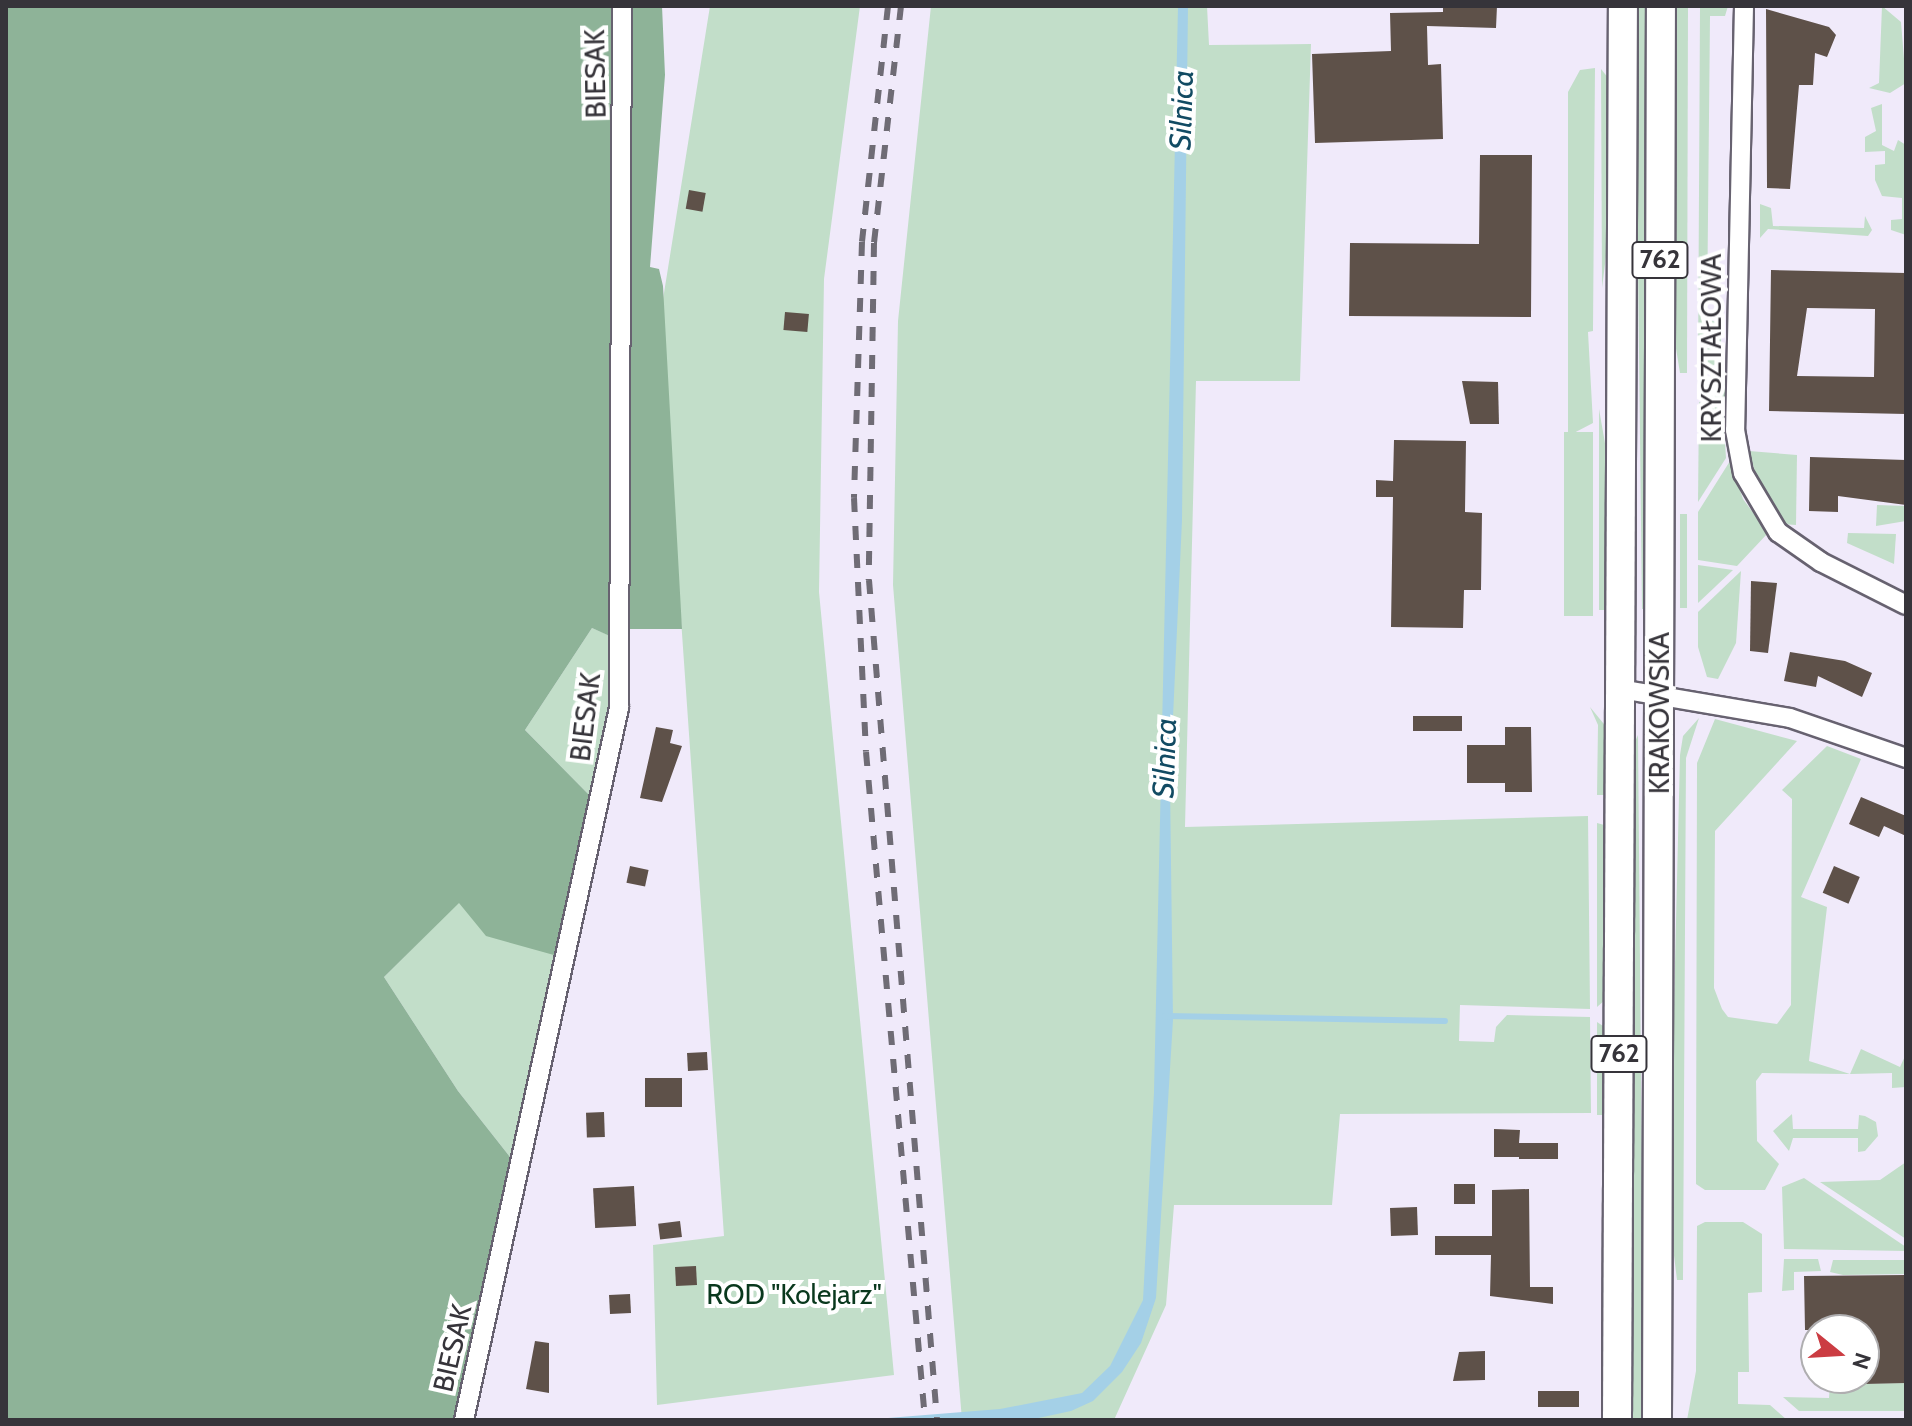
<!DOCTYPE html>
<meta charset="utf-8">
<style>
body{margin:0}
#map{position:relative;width:1912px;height:1426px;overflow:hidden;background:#f0eafa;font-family:Cabin,sans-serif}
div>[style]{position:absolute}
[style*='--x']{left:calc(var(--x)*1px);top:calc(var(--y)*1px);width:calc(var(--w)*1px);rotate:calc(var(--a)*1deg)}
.green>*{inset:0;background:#c2dec9;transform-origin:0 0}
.forest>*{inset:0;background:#8eb398}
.water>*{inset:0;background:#a4d0e7}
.stream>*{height:6px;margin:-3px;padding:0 3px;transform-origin:3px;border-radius:3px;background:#a4d0e7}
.building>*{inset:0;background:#5e5149;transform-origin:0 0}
.roads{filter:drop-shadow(2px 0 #676270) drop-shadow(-2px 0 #676270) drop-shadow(0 2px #676270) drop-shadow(0 -2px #676270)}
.minor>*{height:18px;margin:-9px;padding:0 9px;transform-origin:9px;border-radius:9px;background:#fff}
.primary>*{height:28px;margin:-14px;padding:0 14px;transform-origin:14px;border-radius:14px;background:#fff}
.rail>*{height:6px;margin-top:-3px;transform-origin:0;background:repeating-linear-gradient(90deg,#6f6c75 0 14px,transparent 0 28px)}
span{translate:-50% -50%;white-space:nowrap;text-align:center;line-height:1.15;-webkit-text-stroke:8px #fff;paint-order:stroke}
.shield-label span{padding:2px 6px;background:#fff;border:2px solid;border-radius:6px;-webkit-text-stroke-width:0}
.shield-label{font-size:26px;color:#36343a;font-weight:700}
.street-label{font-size:28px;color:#36343a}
.park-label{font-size:28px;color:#09381d}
.water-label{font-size:30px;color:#124b63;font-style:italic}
.frame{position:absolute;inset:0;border:8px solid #36343a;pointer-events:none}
.north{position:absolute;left:1800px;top:1314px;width:80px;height:80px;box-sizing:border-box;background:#fff;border:2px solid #afaeb0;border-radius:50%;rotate:108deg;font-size:22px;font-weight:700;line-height:32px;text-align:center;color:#36343a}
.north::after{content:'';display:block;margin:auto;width:28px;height:36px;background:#cb3c42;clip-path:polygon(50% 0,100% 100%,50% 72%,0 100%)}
</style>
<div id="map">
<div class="green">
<div style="clip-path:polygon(710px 6px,860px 6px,824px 279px,819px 592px,894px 1375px,657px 1405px,653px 1245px,724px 1236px,660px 318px)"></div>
<div style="clip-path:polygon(931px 6px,1207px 6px,1209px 45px,1311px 44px,1300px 381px,1196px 381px,1185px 827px,1588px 816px,1590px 1009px,1460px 1005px,1459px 1041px,1494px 1042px,1496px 1027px,1507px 1015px,1590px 1017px,1591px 1113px,1340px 1114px,1332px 1205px,1174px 1205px,1166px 1305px,1114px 1420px,962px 1420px,893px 585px,898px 321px)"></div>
<div style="clip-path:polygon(1635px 6px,1649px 6px,1648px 609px,1642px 609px)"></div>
<div style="clip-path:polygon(1673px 6px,1688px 6px,1687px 373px,1680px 373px,1673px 330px)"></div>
<div style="clip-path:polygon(1700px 6px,1728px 6px,1725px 16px,1710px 16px,1707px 318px,1721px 325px,1721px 361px,1698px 374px)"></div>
<div style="clip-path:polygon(1882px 6px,1901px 22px,1906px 83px,1890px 93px,1869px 88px,1879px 83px)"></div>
<div style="clip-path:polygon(1595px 68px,1593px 331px,1588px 332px,1593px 423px,1568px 436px,1568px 92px,1580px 70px)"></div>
<div style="clip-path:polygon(1601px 69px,1609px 79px,1610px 224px,1602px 288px)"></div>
<div style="clip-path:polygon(1882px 104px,1882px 145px,1894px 151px,1898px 140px,1906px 145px,1906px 235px,1891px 230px,1891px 220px,1902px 219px,1902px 198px,1882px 196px,1875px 180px,1875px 165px,1885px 164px,1885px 151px,1865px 152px,1865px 137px,1876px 131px,1871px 108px)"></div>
<div style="clip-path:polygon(1760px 204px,1771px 208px,1773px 226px,1864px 228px,1865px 216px,1872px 230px,1868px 236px,1768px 229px,1760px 238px)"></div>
<div style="clip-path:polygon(1727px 371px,1727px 404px,1698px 394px,1698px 381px)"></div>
<div style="clip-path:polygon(1699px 402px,1723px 409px,1726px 458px,1698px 502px)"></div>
<div style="clip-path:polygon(1599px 409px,1609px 466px,1608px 610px,1599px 610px)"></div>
<div style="left:1593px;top:432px;width:184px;height:29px;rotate:90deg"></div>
<div style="clip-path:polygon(1749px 451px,1797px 455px,1796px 525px,1782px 524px,1760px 490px)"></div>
<div style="clip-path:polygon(1730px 461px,1743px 499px,1768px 533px,1737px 566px,1698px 560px,1698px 512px)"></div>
<div style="clip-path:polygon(1877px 505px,1906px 506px,1906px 521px,1876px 526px)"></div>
<div style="left:1680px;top:514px;width:7px;height:94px"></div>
<div style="clip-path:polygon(1848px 533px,1896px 534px,1894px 564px,1847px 543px)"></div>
<div style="clip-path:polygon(1698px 565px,1733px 570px,1698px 603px)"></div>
<div style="clip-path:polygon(1741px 571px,1736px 643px,1718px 679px,1707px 677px,1698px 647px,1698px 612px)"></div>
<div style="clip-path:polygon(592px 628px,615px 638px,613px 708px,595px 801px,525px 730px)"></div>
<div style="clip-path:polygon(1590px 707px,1608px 729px,1604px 795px,1597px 795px,1598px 725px)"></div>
<div style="clip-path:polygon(1699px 718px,1686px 758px,1683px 1280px,1677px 1280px,1669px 1214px,1680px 755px,1683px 736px)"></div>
<div style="clip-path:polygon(1715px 719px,1797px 741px,1715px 831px,1714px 988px,1722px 1009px,1728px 1017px,1777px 1024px,1791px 1005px,1792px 799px,1782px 790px,1827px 746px,1861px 759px,1801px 897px,1827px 907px,1809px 1061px,1850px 1074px,1861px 1049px,1900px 1067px,1906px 1054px,1906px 1087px,1892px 1088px,1892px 1073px,1851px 1074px,1762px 1073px,1756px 1081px,1757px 1141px,1779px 1164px,1765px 1190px,1705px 1190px,1696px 1184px,1697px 763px)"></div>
<div style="clip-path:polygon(1638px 735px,1644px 1420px,1630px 1420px,1633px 746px)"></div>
<div style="clip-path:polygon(1597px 823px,1608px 826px,1605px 1000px,1597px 1007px)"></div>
<div style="clip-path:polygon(459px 902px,561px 957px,514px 1162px,458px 1091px,384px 977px)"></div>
<div style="clip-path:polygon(1597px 1022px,1606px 1028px,1603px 1115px,1597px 1115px)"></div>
<div style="clip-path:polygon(1792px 1114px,1793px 1129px,1858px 1129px,1859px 1115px,1865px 1116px,1876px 1122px,1878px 1136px,1865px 1151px,1858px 1152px,1858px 1138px,1793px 1138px,1789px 1151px,1773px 1131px)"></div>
<div style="clip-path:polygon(1906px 1162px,1906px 1239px,1820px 1182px,1880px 1180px)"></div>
<div style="clip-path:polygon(1804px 1178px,1906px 1247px,1906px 1251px,1784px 1249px,1782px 1187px)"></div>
<div style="clip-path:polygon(1705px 1222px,1743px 1222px,1762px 1234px,1762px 1292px,1748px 1293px,1749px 1372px,1738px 1372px,1738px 1404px,1770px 1405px,1787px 1420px,1687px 1420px,1696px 1371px,1697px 1226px)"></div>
<div style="clip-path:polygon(1784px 1259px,1818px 1259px,1821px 1271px,1794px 1272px,1794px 1290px,1782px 1291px)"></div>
<div style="clip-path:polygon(1833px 1260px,1906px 1260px,1906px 1274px,1843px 1275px,1830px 1272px)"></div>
<div style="clip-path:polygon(1906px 1383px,1906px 1411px,1799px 1411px,1783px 1397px,1829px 1398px,1830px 1384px)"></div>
</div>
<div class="forest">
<div style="clip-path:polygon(6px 6px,616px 6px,627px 288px,628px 6px,662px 6px,665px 75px,650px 267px,659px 269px,663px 286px,682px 629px,624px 629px,623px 642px,592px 628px,525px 730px,595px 801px,561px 957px,486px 936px,459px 903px,384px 977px,458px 1091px,514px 1162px,456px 1420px,6px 1420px)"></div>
</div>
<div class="water">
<div style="clip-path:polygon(1178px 6px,1188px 6px,1182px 520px,1170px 783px,1173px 1020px,1156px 1298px,1141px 1343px,1122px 1372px,1093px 1401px,1071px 1411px,1029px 1420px,863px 1420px,1000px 1409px,1082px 1393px,1110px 1366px,1143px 1300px,1154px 1092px)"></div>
</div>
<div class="stream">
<div style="--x:1165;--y:1016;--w:280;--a:1"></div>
</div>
<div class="building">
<div style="clip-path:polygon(1443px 6px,1497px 6px,1496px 28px,1427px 26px,1428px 65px,1441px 64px,1443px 139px,1315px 143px,1312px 54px,1391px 51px,1390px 13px,1443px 12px)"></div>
<div style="clip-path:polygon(1766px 9px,1829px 27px,1836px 35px,1827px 57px,1815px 53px,1813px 85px,1799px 85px,1790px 189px,1767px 188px)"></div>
<div style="clip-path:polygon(1480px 155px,1532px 155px,1531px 317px,1349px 316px,1350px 243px,1479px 244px)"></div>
<div style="left:689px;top:190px;width:17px;height:19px;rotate:10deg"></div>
<div style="clip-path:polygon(evenodd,1771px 270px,1906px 273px,1906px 414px,1769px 411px,1771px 270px,1807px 308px,1875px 309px,1874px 377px,1797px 376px,1807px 308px)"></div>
<div style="left:785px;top:312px;width:24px;height:18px;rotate:5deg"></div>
<div style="clip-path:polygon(1462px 381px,1498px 382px,1499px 424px,1470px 424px)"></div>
<div style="clip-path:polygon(1394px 440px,1466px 441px,1465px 512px,1482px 513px,1481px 590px,1464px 590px,1463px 628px,1391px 627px,1393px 497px,1376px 497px,1376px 480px,1393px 481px)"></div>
<div style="clip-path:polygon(1810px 457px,1906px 460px,1906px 505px,1838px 496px,1838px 512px,1809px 511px)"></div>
<div style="clip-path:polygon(1751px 581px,1777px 583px,1768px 653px,1750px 651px)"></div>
<div style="clip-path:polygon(1790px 652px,1845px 661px,1872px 673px,1862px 697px,1818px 676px,1816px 687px,1784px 681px)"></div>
<div style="left:1462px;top:716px;width:15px;height:49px;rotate:90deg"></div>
<div style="clip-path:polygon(656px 727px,673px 730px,670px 743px,682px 746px,662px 802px,640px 798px)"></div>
<div style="clip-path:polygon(1505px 727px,1531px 727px,1532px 792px,1505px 792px,1505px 783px,1467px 783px,1467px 745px,1505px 745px)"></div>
<div style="clip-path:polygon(1861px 797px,1906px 816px,1906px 836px,1884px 826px,1879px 837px,1849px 824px)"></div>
<div style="left:630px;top:866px;width:19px;height:17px;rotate:12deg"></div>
<div style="left:1834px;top:866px;width:28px;height:29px;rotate:23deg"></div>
<div style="left:707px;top:1052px;width:18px;height:20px;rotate:87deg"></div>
<div style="left:645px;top:1078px;width:37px;height:29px"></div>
<div style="left:604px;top:1112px;width:25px;height:18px;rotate:88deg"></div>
<div style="clip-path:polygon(1494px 1129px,1520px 1130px,1519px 1143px,1558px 1143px,1558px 1159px,1519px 1159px,1519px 1150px,1519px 1157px,1494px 1157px)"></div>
<div style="left:1454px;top:1184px;width:21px;height:20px"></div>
<div style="left:634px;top:1186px;width:40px;height:41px;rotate:87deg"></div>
<div style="clip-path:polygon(1529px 1189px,1530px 1287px,1553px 1287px,1553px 1304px,1490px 1296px,1491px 1255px,1435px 1255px,1435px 1236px,1492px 1236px,1492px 1190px)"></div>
<div style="left:1417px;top:1207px;width:28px;height:27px;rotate:88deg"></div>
<div style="left:680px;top:1221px;width:16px;height:22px;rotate:83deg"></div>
<div style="left:696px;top:1266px;width:19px;height:21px;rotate:87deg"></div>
<div style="clip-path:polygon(1906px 1275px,1906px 1383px,1864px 1384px,1864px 1330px,1805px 1330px,1804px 1276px)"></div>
<div style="left:630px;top:1294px;width:19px;height:21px;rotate:87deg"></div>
<div style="clip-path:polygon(535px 1341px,549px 1343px,549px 1393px,526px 1389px)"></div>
<div style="clip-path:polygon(1485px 1351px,1485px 1380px,1453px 1381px,1459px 1352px)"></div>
<div style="left:1538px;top:1391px;width:41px;height:16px"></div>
</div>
<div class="roads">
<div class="minor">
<div style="--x:1744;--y:6;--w:424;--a:91.2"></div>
<div style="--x:1735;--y:430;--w:44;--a:79.5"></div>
<div style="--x:1743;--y:473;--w:69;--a:59.3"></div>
<div style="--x:1778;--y:532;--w:52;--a:34.9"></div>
<div style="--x:1821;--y:562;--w:95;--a:26.8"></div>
<div style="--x:1620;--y:689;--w:172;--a:9.7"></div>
<div style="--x:1790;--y:718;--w:123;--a:19"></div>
<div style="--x:464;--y:1420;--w:729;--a:-77.72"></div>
<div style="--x:619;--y:708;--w:702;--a:-89.76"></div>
</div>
<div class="primary">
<div style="--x:1617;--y:1420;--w:1414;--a:-89.76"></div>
<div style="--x:1657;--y:1420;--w:1414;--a:-89.84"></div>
</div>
</div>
<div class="rail">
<div style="--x:888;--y:6;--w:237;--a:96.3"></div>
<div style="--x:862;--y:242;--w:256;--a:91.8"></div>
<div style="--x:854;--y:498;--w:254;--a:87.3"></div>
<div style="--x:866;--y:752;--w:671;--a:84.95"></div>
<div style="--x:901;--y:6;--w:239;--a:96.5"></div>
<div style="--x:874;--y:243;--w:337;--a:90.9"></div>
<div style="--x:869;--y:580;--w:843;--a:85.37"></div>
</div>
<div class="shield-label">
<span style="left:1660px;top:260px">762</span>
<span style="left:1619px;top:1054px">762</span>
</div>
<div class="street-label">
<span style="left:595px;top:74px;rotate:-91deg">BIESAK</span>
<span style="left:1711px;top:348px;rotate:-90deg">KRYSZTAŁOWA</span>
<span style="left:1659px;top:713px;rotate:-90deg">KRAKOWSKA</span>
<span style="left:585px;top:717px;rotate:-83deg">BIESAK</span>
<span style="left:452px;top:1348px;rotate:-77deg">BIESAK</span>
</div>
<div class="park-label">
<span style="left:794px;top:1294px">ROD "Kolejarz"</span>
</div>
<div class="water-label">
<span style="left:1182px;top:110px;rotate:-88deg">Silnica</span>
<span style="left:1165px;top:758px;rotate:-88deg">Silnica</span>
</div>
<div class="frame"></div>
<div class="north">N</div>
</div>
